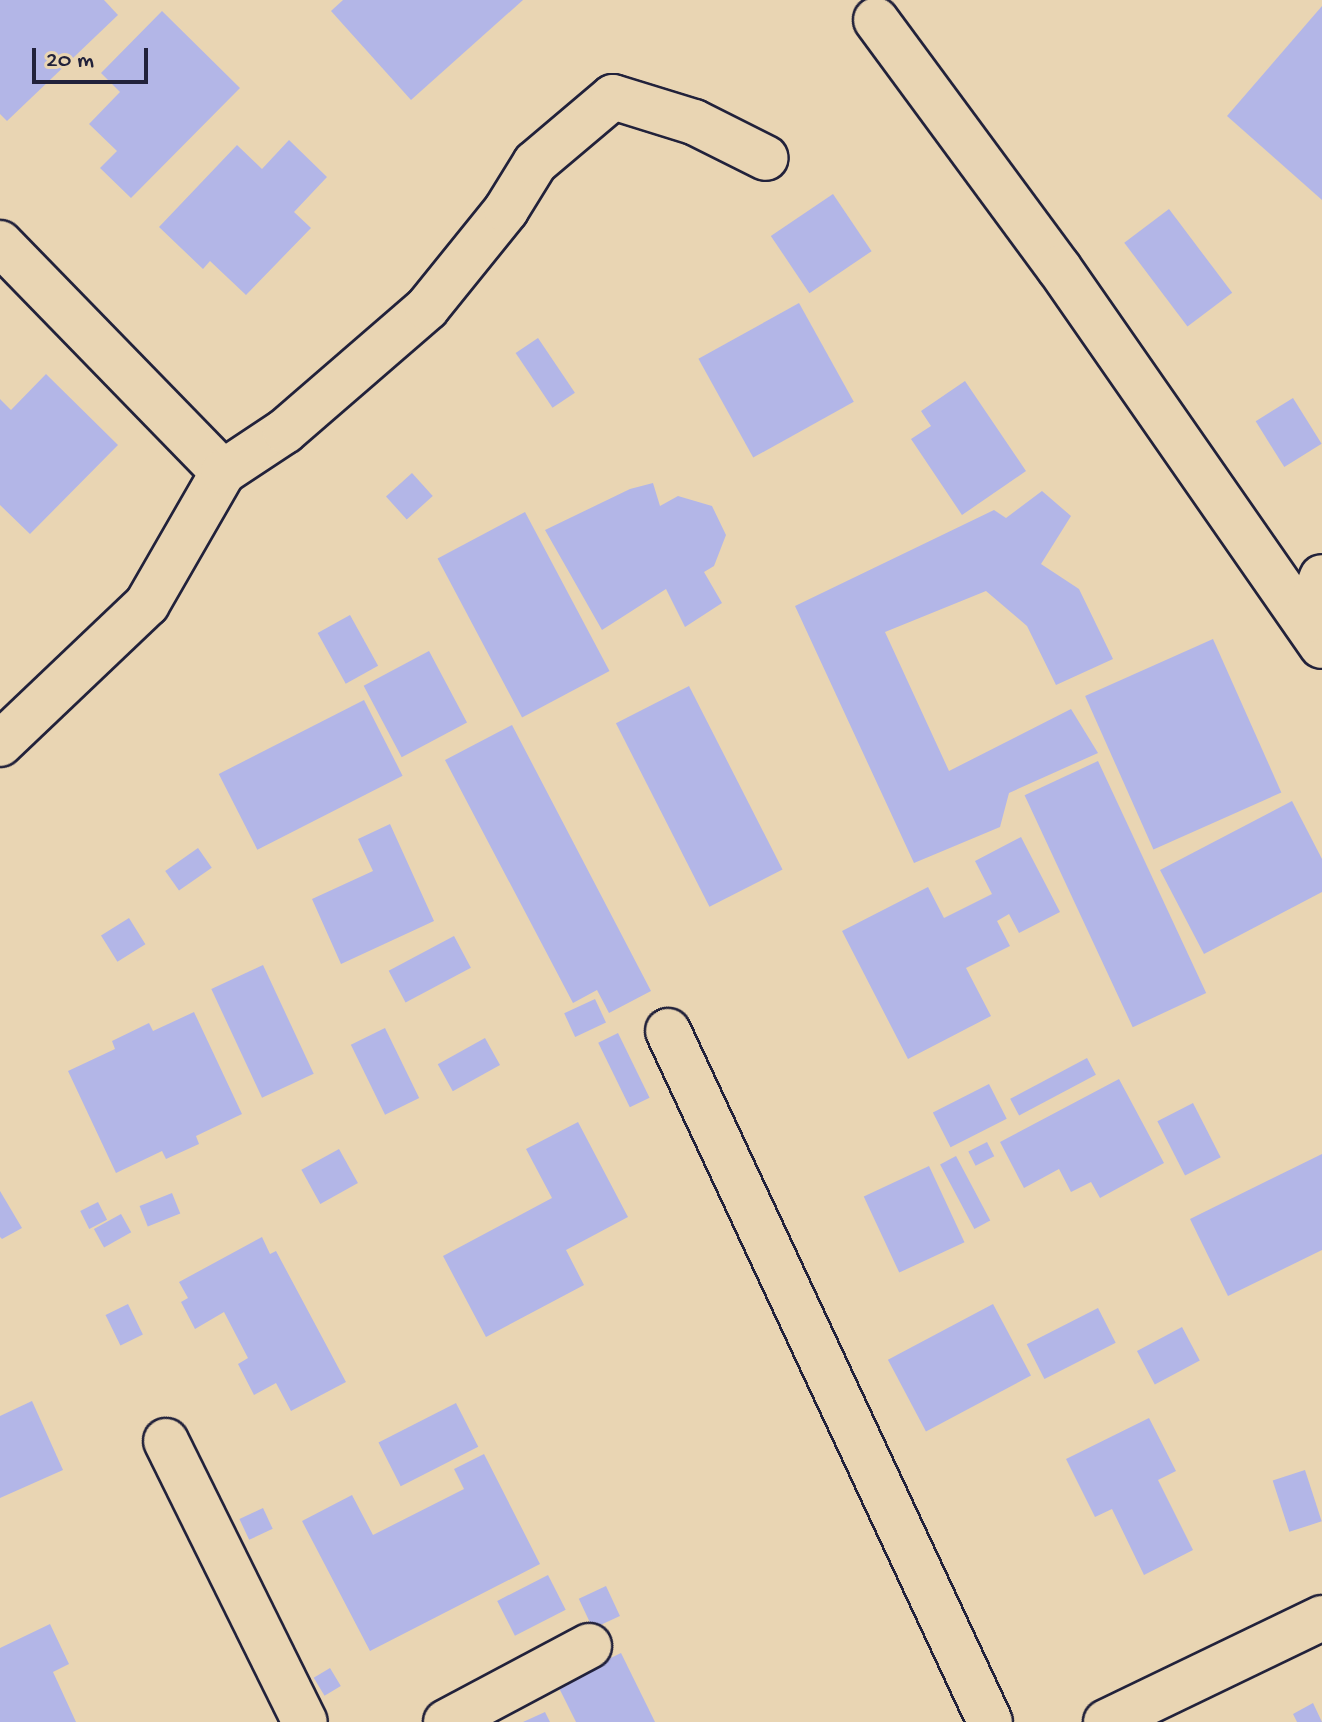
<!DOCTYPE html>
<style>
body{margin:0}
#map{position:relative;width:1322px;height:1722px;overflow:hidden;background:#e9d5b3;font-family:"Gochi Hand",sans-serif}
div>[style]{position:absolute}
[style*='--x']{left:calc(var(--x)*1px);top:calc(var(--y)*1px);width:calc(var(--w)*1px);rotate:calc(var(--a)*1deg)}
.building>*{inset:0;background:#b3b6e7;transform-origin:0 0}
.roads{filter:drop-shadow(2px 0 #22223b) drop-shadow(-2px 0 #22223b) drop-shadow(0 2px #22223b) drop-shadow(0 -2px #22223b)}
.minor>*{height:44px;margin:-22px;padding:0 22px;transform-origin:22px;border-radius:22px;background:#e9d5b3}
span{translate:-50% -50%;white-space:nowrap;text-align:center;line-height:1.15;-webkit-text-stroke:8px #e9d5b3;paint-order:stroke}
.scale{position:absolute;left:32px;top:48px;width:116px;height:36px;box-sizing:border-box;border:4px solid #22223b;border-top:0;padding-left:10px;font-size:24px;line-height:28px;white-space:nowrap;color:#22223b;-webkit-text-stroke:6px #e9d5b3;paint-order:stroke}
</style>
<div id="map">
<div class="building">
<div style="clip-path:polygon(0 0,104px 0,118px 15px,7px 121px,0 114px)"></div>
<div style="clip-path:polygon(343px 0,523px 0,411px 100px,331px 11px)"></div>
<div style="clip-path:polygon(1322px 6px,1322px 200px,1227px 116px)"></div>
<div style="clip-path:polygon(162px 11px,240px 88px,131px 198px,100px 168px,117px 151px,89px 124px,120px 92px,101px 73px)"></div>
<div style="clip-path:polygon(289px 140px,327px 177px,294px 212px,311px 228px,246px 295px,210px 261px,203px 269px,159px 227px,237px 145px,262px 169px)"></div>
<div style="left:833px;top:194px;width:69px;height:75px;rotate:56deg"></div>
<div style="left:1169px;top:209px;width:105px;height:56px;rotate:53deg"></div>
<div style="left:799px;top:303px;width:113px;height:115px;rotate:61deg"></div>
<div style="left:538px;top:338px;width:66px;height:27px;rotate:56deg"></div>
<div style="clip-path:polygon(46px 374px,118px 445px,30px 534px,0 505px,0 399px,11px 410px)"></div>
<div style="clip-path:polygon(965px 381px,1026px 471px,962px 515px,911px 439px,931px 426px,921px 411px)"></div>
<div style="left:1293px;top:398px;width:54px;height:44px;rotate:58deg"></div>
<div style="left:412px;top:473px;width:31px;height:35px;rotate:48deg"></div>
<div style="clip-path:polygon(653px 483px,660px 506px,678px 496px,712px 506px,726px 535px,714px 566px,704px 572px,722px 603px,685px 627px,666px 589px,602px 630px,545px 530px,630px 489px)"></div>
<div style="clip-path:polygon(1042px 491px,1071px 516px,1041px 564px,1079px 589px,1113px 659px,1056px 685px,1027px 626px,986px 591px,885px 632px,949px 771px,1071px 709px,1098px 753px,1009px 793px,1000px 827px,914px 863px,795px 606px,994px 510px,1006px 518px)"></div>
<div style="left:525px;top:512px;width:180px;height:99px;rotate:62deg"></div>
<div style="left:350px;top:615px;width:58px;height:37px;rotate:61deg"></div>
<div style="left:1213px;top:639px;width:168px;height:140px;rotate:66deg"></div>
<div style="left:429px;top:651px;width:81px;height:74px;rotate:62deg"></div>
<div style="left:689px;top:686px;width:206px;height:82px;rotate:63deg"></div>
<div style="left:364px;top:700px;width:85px;height:163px;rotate:63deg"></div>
<div style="clip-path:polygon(512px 725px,651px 991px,609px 1013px,597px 990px,573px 1003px,445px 760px)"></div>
<div style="left:1098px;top:761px;width:256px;height:81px;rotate:65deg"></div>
<div style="clip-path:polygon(1292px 801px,1322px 859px,1322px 892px,1204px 954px,1160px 870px)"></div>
<div style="clip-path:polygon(390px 824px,434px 921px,341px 964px,312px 899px,373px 871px,358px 839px)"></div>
<div style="clip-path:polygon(1021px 837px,1060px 912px,1019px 933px,1009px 914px,997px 921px,1010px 946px,966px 968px,991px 1016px,908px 1059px,842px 931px,928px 887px,944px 918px,992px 894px,975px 861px)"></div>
<div style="left:198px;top:848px;width:24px;height:40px;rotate:55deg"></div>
<div style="left:129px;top:918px;width:31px;height:33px;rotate:58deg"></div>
<div style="left:454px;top:936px;width:36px;height:74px;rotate:62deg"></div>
<div style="left:263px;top:965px;width:120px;height:57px;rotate:65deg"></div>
<div style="left:595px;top:999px;width:26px;height:34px;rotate:65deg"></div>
<div style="clip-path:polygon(194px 1012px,242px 1114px,196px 1136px,199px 1144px,166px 1159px,162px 1151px,116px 1173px,68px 1071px,115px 1049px,112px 1041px,149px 1023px,153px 1031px)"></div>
<div style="left:385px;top:1028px;width:78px;height:38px;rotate:64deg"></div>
<div style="left:618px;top:1033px;width:72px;height:22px;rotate:64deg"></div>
<div style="left:485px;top:1038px;width:31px;height:54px;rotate:61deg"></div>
<div style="left:1087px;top:1058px;width:19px;height:87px;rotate:62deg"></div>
<div style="clip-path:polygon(1119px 1079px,1164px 1163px,1100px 1198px,1091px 1182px,1071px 1192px,1059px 1169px,1024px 1188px,1000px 1142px)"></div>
<div style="left:989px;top:1084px;width:39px;height:63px;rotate:63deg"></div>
<div style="left:1193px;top:1103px;width:61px;height:40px;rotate:63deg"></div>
<div style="clip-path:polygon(578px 1122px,628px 1217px,566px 1250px,584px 1285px,486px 1337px,443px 1256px,552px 1198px,526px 1149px)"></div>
<div style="left:987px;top:1142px;width:16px;height:21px;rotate:63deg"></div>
<div style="left:339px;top:1149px;width:39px;height:43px;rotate:61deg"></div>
<div style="clip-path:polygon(1322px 1154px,1322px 1250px,1228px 1296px,1190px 1219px)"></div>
<div style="left:956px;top:1156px;width:73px;height:18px;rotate:62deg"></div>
<div style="left:929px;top:1166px;width:84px;height:72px;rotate:65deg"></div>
<div style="clip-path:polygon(0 1191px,22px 1228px,2px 1239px,0 1237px)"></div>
<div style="left:172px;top:1193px;width:22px;height:35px;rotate:68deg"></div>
<div style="left:98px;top:1202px;width:20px;height:20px;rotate:63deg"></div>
<div style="left:121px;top:1214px;width:21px;height:31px;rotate:61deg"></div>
<div style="clip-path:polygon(262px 1237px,270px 1254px,276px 1251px,346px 1382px,291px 1411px,276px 1383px,254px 1395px,238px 1364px,248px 1358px,224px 1312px,195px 1329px,181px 1302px,188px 1298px,179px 1282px)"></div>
<div style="left:128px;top:1304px;width:34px;height:25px;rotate:64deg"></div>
<div style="left:993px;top:1304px;width:81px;height:119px;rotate:62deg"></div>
<div style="left:1098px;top:1308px;width:39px;height:80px;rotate:63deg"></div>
<div style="left:1182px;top:1327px;width:38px;height:51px;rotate:62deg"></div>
<div style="clip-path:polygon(32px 1401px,63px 1470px,0 1498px,0 1416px)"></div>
<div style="left:456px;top:1403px;width:49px;height:87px;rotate:63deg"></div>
<div style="clip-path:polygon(1149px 1418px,1176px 1471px,1158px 1480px,1193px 1550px,1144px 1575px,1112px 1509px,1095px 1517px,1066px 1459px)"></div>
<div style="clip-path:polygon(484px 1454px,540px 1564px,370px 1651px,302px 1521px,352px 1495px,373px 1535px,464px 1489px,454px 1469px)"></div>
<div style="left:1305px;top:1470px;width:54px;height:34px;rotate:72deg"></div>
<div style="left:263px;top:1508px;width:23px;height:26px;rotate:65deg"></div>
<div style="left:548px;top:1575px;width:39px;height:57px;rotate:63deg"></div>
<div style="left:606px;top:1586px;width:33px;height:30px;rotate:65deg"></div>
<div style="clip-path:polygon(50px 1624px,69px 1664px,53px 1672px,76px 1722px,0 1722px,0 1648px)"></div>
<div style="clip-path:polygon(621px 1653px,655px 1722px,576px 1722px,557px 1684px)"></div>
<div style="left:330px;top:1668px;width:21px;height:19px;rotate:59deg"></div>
<div style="clip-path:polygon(1313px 1703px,1322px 1722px,1297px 1722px,1293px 1714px)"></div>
<div style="clip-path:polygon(545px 1712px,550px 1722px,523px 1722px)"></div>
</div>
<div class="roads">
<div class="minor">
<div style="--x:876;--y:20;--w:308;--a:53.6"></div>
<div style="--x:1059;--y:268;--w:460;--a:55.2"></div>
<div style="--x:0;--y:243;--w:320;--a:45.8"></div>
<div style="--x:1305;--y:621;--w:47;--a:-68.9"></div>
<div style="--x:0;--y:744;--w:203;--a:-43.6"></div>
<div style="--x:147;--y:604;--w:152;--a:-60.1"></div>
<div style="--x:223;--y:472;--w:74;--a:-33.5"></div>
<div style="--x:285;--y:431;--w:188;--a:-40.9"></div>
<div style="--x:427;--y:308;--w:126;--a:-51.1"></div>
<div style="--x:506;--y:210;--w:55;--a:-58.3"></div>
<div style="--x:535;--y:163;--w:102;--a:-40.2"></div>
<div style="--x:613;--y:97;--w:85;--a:17.2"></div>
<div style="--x:694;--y:122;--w:80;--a:26.6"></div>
<div style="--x:668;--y:1031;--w:762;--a:65.01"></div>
<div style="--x:166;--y:1441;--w:313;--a:63.7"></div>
<div style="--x:446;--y:1722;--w:162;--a:-28"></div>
<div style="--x:1106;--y:1722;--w:240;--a:-25.7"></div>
</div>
</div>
<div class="scale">20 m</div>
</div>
